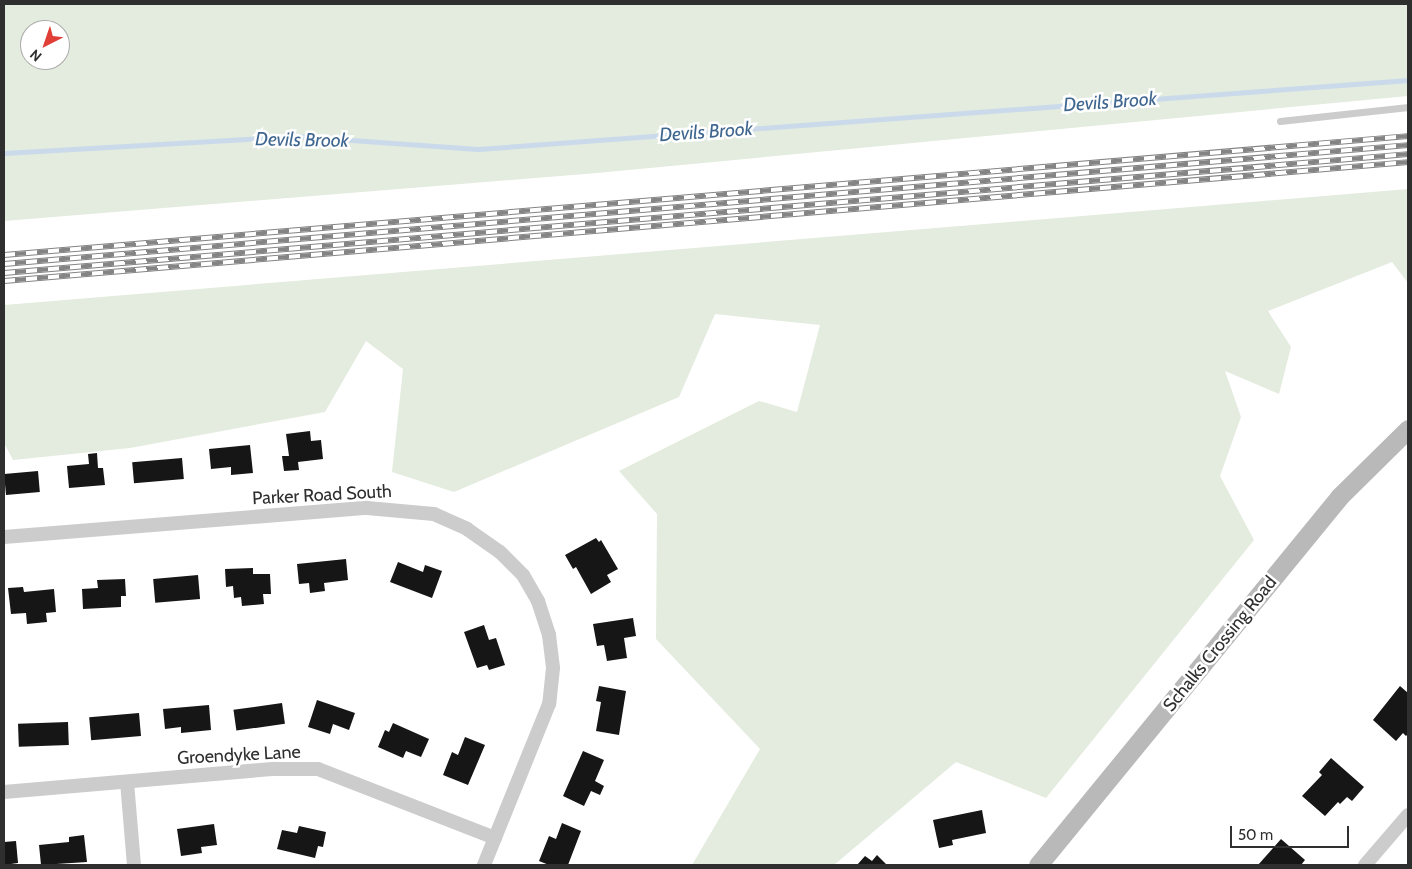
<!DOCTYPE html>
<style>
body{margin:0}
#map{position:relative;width:1412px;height:869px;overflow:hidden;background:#fff;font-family:Cabin,sans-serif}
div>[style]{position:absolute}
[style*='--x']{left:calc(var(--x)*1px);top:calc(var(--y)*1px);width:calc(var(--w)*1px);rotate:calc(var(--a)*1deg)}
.green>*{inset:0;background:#e3ecde}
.stream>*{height:5px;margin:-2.5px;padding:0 2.5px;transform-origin:2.5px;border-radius:2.5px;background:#cadaeb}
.building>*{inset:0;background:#161616;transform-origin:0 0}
.lane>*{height:7px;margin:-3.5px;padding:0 3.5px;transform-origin:3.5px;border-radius:3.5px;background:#ccc}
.street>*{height:14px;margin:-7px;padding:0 7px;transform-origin:7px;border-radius:7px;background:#ccc}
.secondary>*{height:19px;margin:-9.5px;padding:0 9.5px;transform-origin:9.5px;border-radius:9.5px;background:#b9b9b9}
.rail>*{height:5.5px;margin-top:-2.75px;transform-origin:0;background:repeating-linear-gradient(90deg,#fff 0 11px,#848484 0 22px);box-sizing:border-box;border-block:1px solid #848484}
span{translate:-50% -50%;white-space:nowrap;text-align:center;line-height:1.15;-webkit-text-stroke:5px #fff;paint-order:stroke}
.street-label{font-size:18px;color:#2f2f2f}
.water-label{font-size:19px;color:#3f668f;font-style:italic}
.frame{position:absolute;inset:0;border:5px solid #2f2f2f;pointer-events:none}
.north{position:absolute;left:20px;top:20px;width:50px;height:50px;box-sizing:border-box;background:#fff;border:1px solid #acacac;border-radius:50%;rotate:221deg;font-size:14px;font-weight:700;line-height:20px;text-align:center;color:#2f2f2f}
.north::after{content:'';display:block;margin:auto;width:18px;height:22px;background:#e03f37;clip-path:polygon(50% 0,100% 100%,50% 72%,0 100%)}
.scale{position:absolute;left:1230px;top:826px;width:119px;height:22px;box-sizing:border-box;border:2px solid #2f2f2f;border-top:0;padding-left:6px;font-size:15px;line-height:18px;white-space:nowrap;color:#2f2f2f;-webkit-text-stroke:4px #fff;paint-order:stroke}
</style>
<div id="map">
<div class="green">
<div style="clip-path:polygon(evenodd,4px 4px,1408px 4px,1408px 96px,597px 173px,4px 221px,4px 4px,30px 30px,60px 30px,60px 60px,30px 60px,30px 30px)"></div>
<div style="clip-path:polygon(1408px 189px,1408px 283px,1392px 262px,1268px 311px,1291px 347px,1279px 394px,1225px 371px,1241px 417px,1220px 476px,1254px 540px,1046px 798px,956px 762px,834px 865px,692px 865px,760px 749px,656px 639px,657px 514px,619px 471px,759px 401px,797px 412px,820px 325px,715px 314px,679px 397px,454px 492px,392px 472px,403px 369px,366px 341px,325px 412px,130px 448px,13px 460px,4px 443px,4px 305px)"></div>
</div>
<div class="stream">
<div style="--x:4;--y:153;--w:291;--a:-3.3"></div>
<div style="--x:295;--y:136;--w:183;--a:4.1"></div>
<div style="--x:478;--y:149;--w:933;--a:-4.24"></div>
</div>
<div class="building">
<div style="clip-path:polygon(310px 431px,311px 441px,321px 440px,323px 459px,298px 462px,299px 470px,284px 471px,282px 456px,289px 456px,286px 434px)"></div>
<div style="clip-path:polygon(250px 445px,253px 473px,231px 475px,231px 467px,211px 469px,209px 449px)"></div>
<div style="clip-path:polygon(97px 453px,98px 468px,103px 468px,105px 485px,69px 488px,67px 466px,89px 464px,88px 454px)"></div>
<div style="left:182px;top:458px;width:21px;height:50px;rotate:85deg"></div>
<div style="left:38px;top:471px;width:21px;height:34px;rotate:85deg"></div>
<div style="clip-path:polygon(596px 538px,599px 542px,601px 540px,618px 569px,607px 575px,611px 582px,591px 594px,576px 567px,573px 569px,565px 555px)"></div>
<div style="clip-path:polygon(346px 559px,348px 580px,324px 583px,325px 591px,310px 593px,309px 583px,299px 584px,297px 564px)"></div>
<div style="clip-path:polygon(398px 562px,423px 572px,425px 565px,442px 571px,432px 598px,390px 582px)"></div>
<div style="clip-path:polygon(253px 568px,253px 574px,270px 574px,271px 594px,263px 594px,264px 604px,242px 606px,241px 597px,234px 598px,233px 586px,226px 587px,225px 569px)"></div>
<div style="left:198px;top:575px;width:24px;height:45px;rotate:85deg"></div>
<div style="clip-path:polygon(125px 579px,126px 596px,121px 596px,121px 607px,83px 609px,82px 589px,98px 588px,97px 580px)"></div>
<div style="clip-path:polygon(23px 587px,24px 592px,54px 589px,56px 612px,46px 613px,47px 622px,27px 624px,26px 613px,11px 614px,8px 588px)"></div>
<div style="clip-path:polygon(633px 618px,636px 636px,624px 638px,627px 658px,607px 661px,604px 645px,597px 646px,593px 624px)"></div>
<div style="clip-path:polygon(484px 625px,489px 640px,496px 638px,505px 665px,489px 670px,487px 665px,477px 668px,464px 632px)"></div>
<div style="clip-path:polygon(599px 686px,626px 691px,619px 735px,596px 731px,601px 702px,596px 701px)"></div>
<div style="clip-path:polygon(1400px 686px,1408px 693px,1408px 734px,1406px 736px,1403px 733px,1396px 741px,1373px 720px)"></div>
<div style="clip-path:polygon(317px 700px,355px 713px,349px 730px,333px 724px,330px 734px,308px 727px)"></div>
<div style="left:282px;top:703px;width:21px;height:49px;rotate:82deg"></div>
<div style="clip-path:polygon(209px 705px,211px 730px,181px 733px,181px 727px,165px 729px,163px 709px)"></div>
<div style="left:139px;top:713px;width:23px;height:50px;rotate:85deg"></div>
<div style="left:68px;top:722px;width:23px;height:50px;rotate:88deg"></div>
<div style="clip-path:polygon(393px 723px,429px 739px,421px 757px,406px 751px,403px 758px,378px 747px,385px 730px,389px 732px)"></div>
<div style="clip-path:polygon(465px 737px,485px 745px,468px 785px,443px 775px,452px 752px,458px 755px)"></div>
<div style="clip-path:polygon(583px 751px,604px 760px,595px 781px,604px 786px,600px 795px,591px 791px,584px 806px,563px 796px)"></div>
<div style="clip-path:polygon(1331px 758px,1364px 787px,1352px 801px,1347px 797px,1340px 804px,1338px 802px,1325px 816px,1302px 796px,1322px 775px,1319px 772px)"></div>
<div style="clip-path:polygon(982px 810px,986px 833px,952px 840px,953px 845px,939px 848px,933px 820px)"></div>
<div style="clip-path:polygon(562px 823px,581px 831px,568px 865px,549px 865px,539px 861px,549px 836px,556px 839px)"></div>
<div style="clip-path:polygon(214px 824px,217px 845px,201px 847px,202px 853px,181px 856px,177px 829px)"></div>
<div style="clip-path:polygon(299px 826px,326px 832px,323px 847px,318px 846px,315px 858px,277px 849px,282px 830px,297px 833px)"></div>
<div style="clip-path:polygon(84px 835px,87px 862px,41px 865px,39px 845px,69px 842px,69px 837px)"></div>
<div style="clip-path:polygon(1281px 839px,1305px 860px,1301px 865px,1258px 865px)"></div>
<div style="clip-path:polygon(16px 841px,18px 863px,4px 865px,4px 842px)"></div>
<div style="clip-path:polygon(877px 855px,887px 865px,857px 865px,865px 856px,872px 861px)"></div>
</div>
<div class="lane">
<div style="--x:1280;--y:121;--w:129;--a:-6.2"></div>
</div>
<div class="street">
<div style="--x:4;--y:537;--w:364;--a:-4.6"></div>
<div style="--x:367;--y:508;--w:67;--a:5.1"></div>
<div style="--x:434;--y:514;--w:36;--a:24"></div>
<div style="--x:467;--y:529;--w:40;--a:34.9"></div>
<div style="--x:500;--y:552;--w:33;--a:45"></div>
<div style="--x:523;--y:575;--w:30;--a:60"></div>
<div style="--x:538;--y:601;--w:36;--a:72"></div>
<div style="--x:549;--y:635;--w:33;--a:83"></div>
<div style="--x:553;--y:668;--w:36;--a:96"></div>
<div style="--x:549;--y:704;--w:174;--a:112"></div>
<div style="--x:127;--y:782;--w:83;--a:85.2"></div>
<div style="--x:4;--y:792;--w:272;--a:-4.9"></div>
<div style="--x:275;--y:769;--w:43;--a:0"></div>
<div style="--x:318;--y:769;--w:190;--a:21.3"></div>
<div style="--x:1365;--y:865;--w:66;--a:-49.3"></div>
</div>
<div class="secondary">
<div style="--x:1038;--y:865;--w:475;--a:-50.7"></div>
<div style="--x:1339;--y:497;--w:97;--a:-44.6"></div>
</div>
<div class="rail">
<div style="--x:4;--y:255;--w:1409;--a:-4.84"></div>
<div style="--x:4;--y:264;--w:1409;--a:-4.84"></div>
<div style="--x:4;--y:273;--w:1409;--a:-4.84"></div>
<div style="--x:4;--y:281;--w:1409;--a:-4.84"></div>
</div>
<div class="street-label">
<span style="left:322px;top:495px;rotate:-3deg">Parker Road South</span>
<span style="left:1220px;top:644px;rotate:-51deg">Schalks Crossing Road</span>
<span style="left:239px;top:755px;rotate:-3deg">Groendyke Lane</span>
</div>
<div class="water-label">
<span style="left:1110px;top:102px;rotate:-4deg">Devils Brook</span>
<span style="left:706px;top:132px;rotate:-4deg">Devils Brook</span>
<span style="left:302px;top:140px;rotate:1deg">Devils Brook</span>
</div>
<div class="frame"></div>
<div class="north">N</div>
<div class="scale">50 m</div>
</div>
